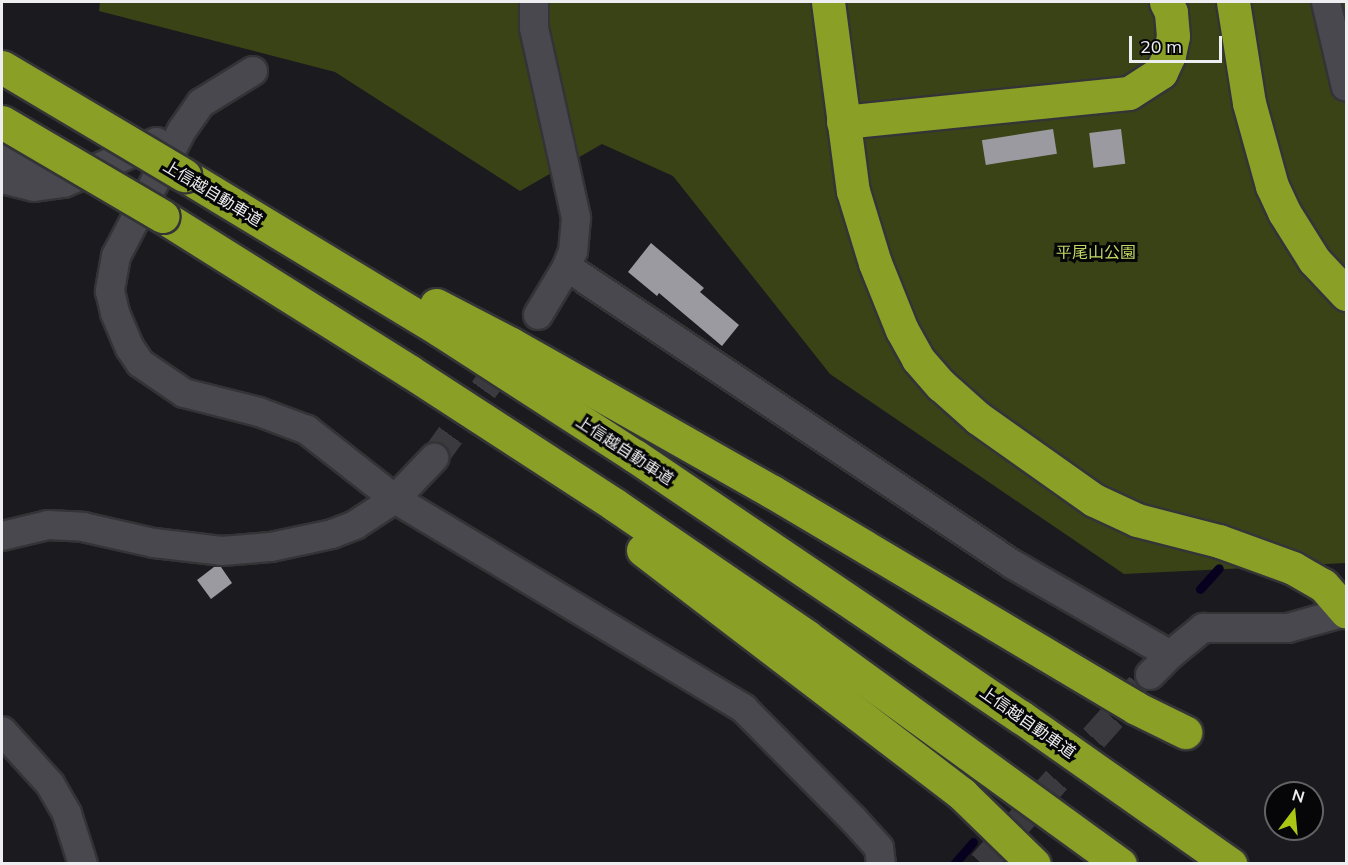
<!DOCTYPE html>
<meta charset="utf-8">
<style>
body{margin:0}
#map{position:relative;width:1348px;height:865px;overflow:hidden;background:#1b1a1f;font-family:Mulish,"Noto Sans JP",sans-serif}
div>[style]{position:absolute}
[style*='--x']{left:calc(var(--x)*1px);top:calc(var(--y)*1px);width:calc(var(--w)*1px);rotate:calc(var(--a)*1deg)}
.green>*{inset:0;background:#3a4315}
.stream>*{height:9px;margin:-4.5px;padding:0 4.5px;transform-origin:4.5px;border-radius:4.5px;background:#07001e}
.building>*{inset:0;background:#9b9aa1;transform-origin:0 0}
.minor-tunnel>*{height:28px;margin-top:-14px;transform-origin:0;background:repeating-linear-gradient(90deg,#3b3a3e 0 28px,transparent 0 42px)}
.roads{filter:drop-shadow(2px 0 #343437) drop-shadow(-2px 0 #343437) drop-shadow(0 2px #343437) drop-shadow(0 -2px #343437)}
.minor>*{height:28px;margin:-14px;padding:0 14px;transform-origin:14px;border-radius:14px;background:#49484e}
.motorway>*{height:33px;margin:-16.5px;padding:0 16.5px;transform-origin:16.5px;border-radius:16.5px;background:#8a9f26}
.bridges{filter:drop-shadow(2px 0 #343437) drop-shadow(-2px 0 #343437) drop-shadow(0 2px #343437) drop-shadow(0 -2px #343437)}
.motorway-bridge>*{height:33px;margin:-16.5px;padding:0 16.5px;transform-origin:16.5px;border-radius:16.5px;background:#8a9f26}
span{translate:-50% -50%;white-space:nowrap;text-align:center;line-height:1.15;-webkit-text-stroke:6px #060608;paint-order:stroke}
.street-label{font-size:16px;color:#eeeef1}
.park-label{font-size:16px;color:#c0d863}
.frame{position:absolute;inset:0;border:3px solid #eeeef1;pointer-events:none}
.north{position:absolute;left:1264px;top:781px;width:60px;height:60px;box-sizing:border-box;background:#060608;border:2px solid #636365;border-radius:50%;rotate:16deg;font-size:16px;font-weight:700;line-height:24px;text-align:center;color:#eeeef1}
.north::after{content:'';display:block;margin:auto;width:21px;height:27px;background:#abc615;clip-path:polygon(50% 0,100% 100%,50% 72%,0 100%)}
.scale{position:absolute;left:1129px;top:36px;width:93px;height:27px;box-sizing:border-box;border:3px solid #eeeef1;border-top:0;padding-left:8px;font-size:18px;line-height:21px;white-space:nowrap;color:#eeeef1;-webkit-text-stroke:4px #060608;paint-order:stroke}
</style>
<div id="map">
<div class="green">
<div style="clip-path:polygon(100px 2px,1346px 2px,1346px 563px,1124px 574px,830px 374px,673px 176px,602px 144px,520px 191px,335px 72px,99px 11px)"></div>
</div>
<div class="stream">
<div style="--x:1200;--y:589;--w:28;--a:-48"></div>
<div style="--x:954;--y:864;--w:29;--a:-49"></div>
</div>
<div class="building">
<div style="left:1053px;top:129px;width:25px;height:72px;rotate:81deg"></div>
<div style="left:1121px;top:129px;width:35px;height:32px;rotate:83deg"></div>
<div style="clip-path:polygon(651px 243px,704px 288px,700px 292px,739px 325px,722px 346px,659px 293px,657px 296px,628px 272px)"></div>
<div style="clip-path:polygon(214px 567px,221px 567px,232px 583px,211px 599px,197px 580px)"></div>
</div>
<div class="minor-tunnel">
<div style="--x:434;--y:458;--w:177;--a:-54"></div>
<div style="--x:982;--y:864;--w:253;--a:-48.4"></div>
</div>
<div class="roads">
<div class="minor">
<div style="--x:534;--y:2;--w:26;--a:90"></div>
<div style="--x:534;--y:28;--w:195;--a:77.5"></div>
<div style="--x:576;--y:218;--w:33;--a:95"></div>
<div style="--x:573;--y:251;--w:17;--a:111"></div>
<div style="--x:567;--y:267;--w:56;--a:121.1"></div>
<div style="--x:1326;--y:2;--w:87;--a:76.8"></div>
<div style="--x:253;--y:71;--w:61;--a:148.4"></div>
<div style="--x:201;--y:103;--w:33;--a:125"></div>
<div style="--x:182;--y:130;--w:142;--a:117.6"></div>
<div style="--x:116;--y:256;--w:36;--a:100"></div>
<div style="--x:110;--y:291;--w:23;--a:77"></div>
<div style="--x:115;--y:313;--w:38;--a:67"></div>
<div style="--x:130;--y:348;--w:18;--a:56"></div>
<div style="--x:140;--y:363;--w:53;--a:34.3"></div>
<div style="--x:184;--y:393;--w:77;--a:14.2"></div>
<div style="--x:259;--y:412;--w:51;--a:20.6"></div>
<div style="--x:307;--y:430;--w:112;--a:38.1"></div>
<div style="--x:395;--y:499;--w:407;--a:31"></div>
<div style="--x:744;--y:709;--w:155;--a:45.3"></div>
<div style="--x:853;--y:819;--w:39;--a:48"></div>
<div style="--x:879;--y:848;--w:16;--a:83"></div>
<div style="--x:2;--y:155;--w:49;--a:32.4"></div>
<div style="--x:2;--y:179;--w:33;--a:14"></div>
<div style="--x:34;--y:187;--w:30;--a:-8"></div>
<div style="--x:64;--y:183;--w:101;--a:-24"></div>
<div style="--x:567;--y:267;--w:535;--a:33.72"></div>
<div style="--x:1012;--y:564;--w:182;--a:29.9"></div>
<div style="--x:2;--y:536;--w:47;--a:-13.4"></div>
<div style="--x:48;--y:525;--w:35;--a:3"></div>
<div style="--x:83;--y:527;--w:73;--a:12.7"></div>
<div style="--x:154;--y:543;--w:68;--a:6.7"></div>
<div style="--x:222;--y:551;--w:49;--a:-4.7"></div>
<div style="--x:271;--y:547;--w:62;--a:-12"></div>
<div style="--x:332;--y:534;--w:25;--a:-21"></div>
<div style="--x:355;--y:525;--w:48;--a:-33"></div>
<div style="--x:395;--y:499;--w:57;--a:-46.4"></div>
<div style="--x:1150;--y:675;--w:28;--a:-45"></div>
<div style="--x:1170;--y:655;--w:43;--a:-39.3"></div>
<div style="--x:1203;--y:628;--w:85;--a:0"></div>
<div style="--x:1288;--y:628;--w:60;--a:-15.4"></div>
<div style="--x:2;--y:731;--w:72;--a:47.8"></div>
<div style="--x:50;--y:784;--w:34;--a:60"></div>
<div style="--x:67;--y:814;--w:52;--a:72.3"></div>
</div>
<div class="motorway">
<div style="--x:828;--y:2;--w:191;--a:82.5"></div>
<div style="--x:853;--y:191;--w:75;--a:73"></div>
<div style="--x:875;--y:263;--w:72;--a:68.1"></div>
<div style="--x:902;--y:330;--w:33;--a:61"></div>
<div style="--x:918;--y:359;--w:35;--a:49"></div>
<div style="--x:941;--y:385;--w:50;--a:41.7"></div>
<div style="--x:978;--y:418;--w:142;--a:35.3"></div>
<div style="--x:1094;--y:500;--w:47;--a:24.9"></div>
<div style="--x:1137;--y:520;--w:85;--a:14.4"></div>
<div style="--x:1219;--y:541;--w:79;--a:20"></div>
<div style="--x:1293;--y:568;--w:34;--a:30"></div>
<div style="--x:1323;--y:585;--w:35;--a:49"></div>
<div style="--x:1233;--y:2;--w:102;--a:81"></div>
<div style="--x:1249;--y:103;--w:86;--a:74.5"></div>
<div style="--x:1272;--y:186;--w:29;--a:65"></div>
<div style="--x:1284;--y:212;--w:57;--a:58"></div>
<div style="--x:1314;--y:260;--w:47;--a:46.7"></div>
<div style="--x:843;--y:122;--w:287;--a:-5.8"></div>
<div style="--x:1129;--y:93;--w:38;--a:-33"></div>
<div style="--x:1161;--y:72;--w:19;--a:-65"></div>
<div style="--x:1169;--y:55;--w:19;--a:-78"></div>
<div style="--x:1173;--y:36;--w:24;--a:-95"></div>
<div style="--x:1171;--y:12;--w:11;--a:-117"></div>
<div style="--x:184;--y:175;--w:299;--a:31.2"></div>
<div style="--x:440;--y:330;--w:232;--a:32.9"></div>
<div style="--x:635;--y:456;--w:466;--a:34.1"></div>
<div style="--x:1021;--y:717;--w:256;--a:35.1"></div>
<div style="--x:162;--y:216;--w:292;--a:32.1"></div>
<div style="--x:409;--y:371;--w:246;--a:33"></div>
<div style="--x:615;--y:505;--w:232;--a:34.4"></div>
<div style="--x:806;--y:636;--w:388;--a:36"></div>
<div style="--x:436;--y:305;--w:85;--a:27.5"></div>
<div style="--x:511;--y:344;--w:299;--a:29.5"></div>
<div style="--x:771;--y:491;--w:425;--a:30.7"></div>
<div style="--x:1136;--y:708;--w:55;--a:26.1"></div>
<div style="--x:643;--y:550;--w:402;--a:37.4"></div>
<div style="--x:962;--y:794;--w:100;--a:44.2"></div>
</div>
</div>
<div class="bridges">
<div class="motorway-bridge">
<div style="--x:2;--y:67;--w:212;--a:30.7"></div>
<div style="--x:2;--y:122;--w:186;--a:30.4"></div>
</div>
</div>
<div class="street-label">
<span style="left:213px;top:193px;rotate:31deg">上信越自動車道</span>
<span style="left:625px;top:450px;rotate:33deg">上信越自動車道</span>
<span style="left:1028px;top:722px;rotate:35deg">上信越自動車道</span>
</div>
<div class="park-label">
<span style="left:1096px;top:252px">平尾山公園</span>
</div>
<div class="frame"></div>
<div class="north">N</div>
<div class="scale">20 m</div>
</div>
